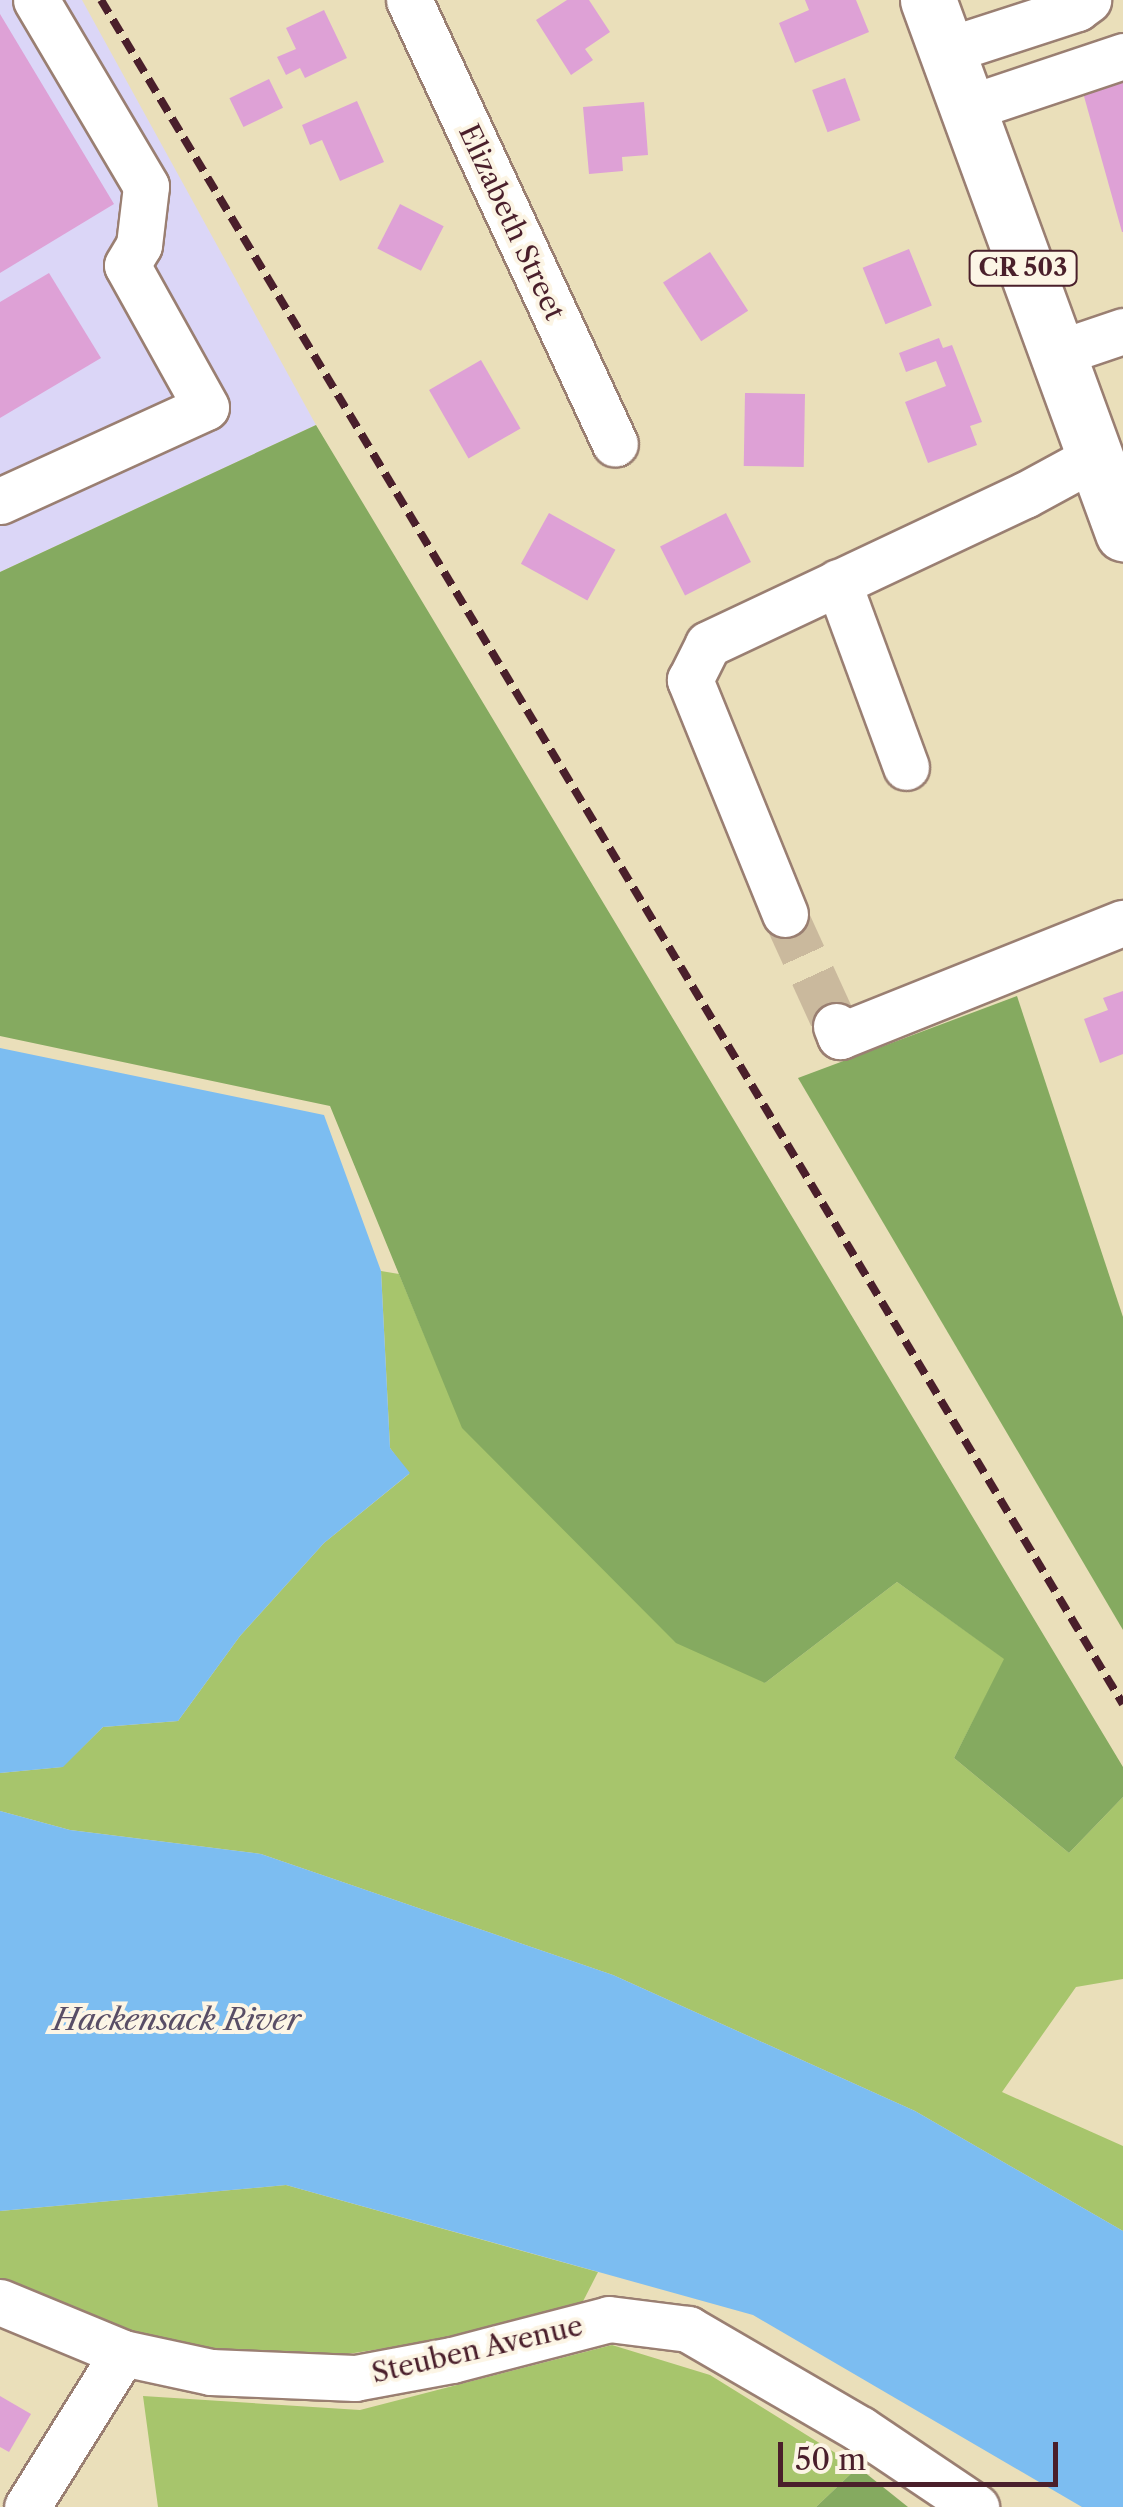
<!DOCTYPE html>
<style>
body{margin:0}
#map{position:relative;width:1123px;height:2507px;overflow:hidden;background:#eadfba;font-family:"Libre Caslon Text",serif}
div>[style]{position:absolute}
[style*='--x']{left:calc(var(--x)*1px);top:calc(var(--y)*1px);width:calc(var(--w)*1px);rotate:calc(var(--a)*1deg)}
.built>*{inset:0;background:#dbd6f7}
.green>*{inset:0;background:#a7c56c}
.forest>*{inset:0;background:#85aa60}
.water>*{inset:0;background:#7cbdf1}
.building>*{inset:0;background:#dea1d6;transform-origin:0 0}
.minor-tunnel>*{height:45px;margin-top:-22.5px;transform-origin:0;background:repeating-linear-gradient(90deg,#cab99d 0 45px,transparent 0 67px)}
.roads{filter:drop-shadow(2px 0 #9a7f72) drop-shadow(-2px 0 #9a7f72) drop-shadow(0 2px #9a7f72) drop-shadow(0 -2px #9a7f72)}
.minor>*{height:45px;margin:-22.5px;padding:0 22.5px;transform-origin:22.5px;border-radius:22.5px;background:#fff}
.major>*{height:55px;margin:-27.5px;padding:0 27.5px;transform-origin:27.5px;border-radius:27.5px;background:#fff}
.rail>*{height:8px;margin-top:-4px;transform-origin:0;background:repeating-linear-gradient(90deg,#4a1f2b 0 15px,transparent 0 23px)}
span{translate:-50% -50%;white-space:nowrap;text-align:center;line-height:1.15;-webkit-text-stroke:8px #fcf5e5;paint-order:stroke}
.shield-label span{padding:2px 8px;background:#fcf5e5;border:2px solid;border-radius:8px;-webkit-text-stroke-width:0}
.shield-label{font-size:25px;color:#4a1f2b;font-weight:700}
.street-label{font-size:28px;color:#4a1f2b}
.water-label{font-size:30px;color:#594e66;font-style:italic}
.scale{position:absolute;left:778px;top:2442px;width:280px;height:45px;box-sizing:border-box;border:5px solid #4a1f2b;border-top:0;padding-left:12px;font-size:30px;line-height:35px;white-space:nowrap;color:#4a1f2b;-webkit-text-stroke:8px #fcf5e5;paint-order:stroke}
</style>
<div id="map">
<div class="built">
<div style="clip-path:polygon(0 0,82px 0,316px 425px,0 572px)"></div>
</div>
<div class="green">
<div style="clip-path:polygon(381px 1271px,399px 1274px,463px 1428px,765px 1683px,897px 1582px,1005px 1659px,954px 1758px,1069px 1853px,1123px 1797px,1123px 1979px,1076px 1987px,1002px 2092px,1123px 2146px,1123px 2231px,915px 2111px,613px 1975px,261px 1854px,70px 1830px,0 1811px,0 1773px,62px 1767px,103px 1727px,178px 1721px,240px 1636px,324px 1543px,409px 1474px,390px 1448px)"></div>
<div style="clip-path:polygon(286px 2185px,598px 2272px,574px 2319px,289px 2363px,160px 2353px,0 2290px,0 2211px)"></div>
<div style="clip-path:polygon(612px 2345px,710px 2375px,858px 2467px,816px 2507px,158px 2507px,143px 2396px,360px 2410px)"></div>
</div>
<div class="forest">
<div style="clip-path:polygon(316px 425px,1123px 1767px,1123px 1797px,1069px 1853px,954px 1758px,1004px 1659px,897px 1582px,765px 1683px,676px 1643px,462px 1428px,330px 1106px,0 1036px,0 572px)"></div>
<div style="clip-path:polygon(1017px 996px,1123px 1317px,1123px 1630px,798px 1078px)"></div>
<div style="clip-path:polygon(858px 2467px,908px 2507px,816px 2507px)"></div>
</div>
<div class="water">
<div style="clip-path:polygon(0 1048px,324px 1115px,381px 1271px,390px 1448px,410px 1473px,324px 1543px,240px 1636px,178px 1721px,103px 1727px,63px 1767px,0 1773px)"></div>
<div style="clip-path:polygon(0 1811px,70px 1830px,261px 1854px,613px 1975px,915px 2111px,1123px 2231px,1123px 2507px,1082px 2507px,753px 2315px,286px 2185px,0 2211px)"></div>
</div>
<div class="building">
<div style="clip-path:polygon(567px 0,589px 0,610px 32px,585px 49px,593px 60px,571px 75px,536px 20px)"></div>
<div style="clip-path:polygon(805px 0,856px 0,869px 32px,795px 63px,779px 23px,809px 10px)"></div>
<div style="clip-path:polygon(324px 10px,347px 58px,305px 78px,300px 68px,286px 75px,277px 57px,296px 49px,286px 28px)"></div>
<div style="clip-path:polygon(0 14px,114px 204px,0 273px)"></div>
<div style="clip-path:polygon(1123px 70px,1123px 232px,1122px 232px,1080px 82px)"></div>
<div style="left:845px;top:78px;width:45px;height:35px;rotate:70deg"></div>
<div style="left:269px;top:79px;width:32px;height:44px;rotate:64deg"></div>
<div style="clip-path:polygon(357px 101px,384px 162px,340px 181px,322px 140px,310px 145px,302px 125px)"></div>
<div style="clip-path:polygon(644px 102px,648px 155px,622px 157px,623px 171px,589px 174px,583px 107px)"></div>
<div style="left:400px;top:204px;width:49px;height:50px;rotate:27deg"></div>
<div style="left:909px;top:249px;width:61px;height:50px;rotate:68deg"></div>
<div style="left:710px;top:252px;width:70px;height:56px;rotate:57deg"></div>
<div style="clip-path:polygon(49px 273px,101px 358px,0 418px,0 302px)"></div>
<div style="clip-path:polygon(939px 338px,943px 348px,952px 345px,982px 422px,970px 426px,977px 445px,928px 463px,905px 402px,946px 386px,936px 361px,906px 372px,899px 353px)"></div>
<div style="left:481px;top:360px;width:79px;height:60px;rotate:60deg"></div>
<div style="left:745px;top:393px;width:60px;height:73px;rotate:1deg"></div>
<div style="left:549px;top:513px;width:76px;height:58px;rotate:29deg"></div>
<div style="left:726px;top:513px;width:55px;height:74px;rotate:63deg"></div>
<div style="clip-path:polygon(1123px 991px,1123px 1054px,1100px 1063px,1084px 1019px,1108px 1010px,1103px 998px)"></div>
<div style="clip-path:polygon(0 2396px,31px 2414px,9px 2452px,0 2447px)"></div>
</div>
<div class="minor-tunnel">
<div style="--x:785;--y:914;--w:123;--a:65.5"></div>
</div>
<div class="roads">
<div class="minor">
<div style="--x:409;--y:0;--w:489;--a:65.1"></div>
<div style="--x:945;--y:51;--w:139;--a:-18"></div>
<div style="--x:1077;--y:8;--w:14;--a:-36"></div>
<div style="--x:965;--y:109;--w:167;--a:-18.5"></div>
<div style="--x:1055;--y:354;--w:72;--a:-18.7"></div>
<div style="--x:0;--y:501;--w:226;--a:-24.5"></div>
<div style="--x:206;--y:407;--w:162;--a:-119.1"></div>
<div style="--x:127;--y:265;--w:23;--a:-59"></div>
<div style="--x:139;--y:245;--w:59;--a:-83.2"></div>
<div style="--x:146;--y:186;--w:216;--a:-120.6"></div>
<div style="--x:838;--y:582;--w:197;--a:69.8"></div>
<div style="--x:785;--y:914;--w:253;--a:-112.1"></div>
<div style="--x:690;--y:680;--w:40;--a:-63.4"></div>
<div style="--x:708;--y:644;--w:350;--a:-25.2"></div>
<div style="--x:1025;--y:495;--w:77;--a:-28.6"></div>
<div style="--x:836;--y:1026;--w:11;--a:68"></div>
<div style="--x:840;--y:1036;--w:305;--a:-21.8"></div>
<div style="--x:0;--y:2302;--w:133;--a:22.5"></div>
<div style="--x:123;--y:2353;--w:90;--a:12.2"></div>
<div style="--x:211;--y:2372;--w:144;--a:2.4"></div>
<div style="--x:355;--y:2378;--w:99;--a:-10.5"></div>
<div style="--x:452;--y:2360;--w:162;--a:-14.6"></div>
<div style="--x:609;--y:2319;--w:80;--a:7.2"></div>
<div style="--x:688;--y:2329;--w:199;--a:30.2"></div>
<div style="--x:860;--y:2429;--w:140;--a:33.9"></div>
<div style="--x:27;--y:2507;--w:181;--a:-58.1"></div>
</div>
<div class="major">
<div style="--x:928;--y:0;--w:568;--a:69.9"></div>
</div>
</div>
<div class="rail">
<div style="--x:101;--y:0;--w:1987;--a:59.05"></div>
</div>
<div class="shield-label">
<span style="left:1023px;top:268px">CR 503</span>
</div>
<div class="street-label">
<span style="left:512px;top:222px;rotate:65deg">Elizabeth Street</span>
<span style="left:477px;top:2349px;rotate:-13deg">Steuben Avenue</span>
</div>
<div class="water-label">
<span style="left:177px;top:2020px">Hackensack River</span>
</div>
<div class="scale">50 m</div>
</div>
